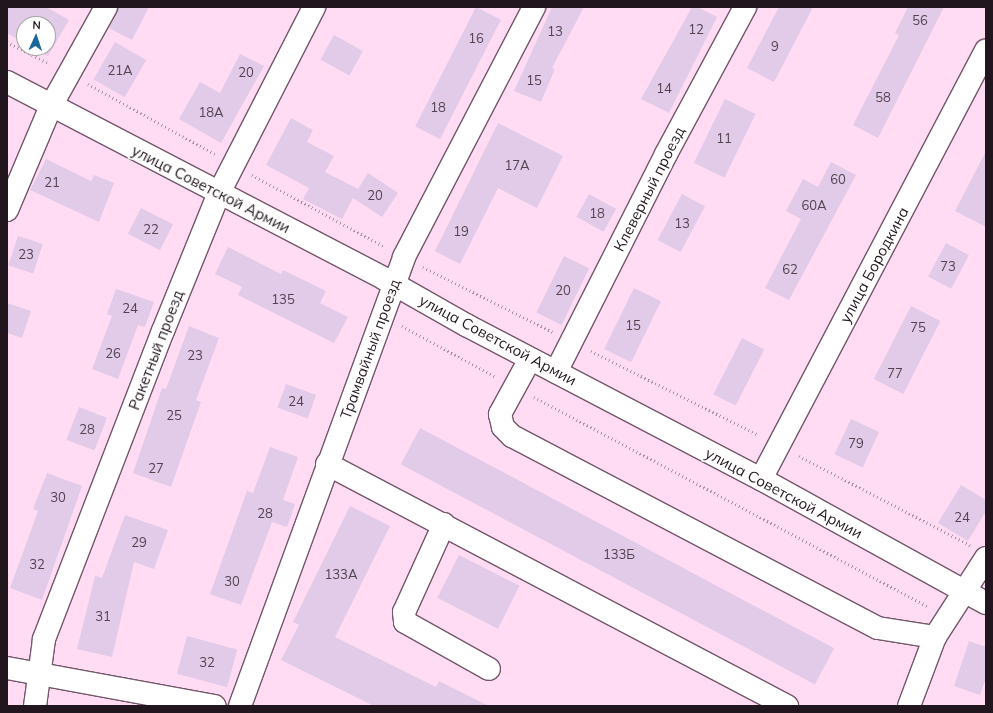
<!DOCTYPE html>
<meta charset="utf-8">
<style>
body{margin:0}
#map{position:relative;width:993px;height:713px;overflow:hidden;background:#ffdcf3;font-family:Mulish,sans-serif}
div>[style]{position:absolute}
[style*='--x']{left:calc(var(--x)*1px);top:calc(var(--y)*1px);width:calc(var(--w)*1px);rotate:calc(var(--a)*1deg)}
.building>*{inset:0;background:#e2cae9;transform-origin:0 0}
.path>*{height:2.5px;margin-top:-1.25px;transform-origin:0;background:repeating-linear-gradient(90deg,#a88e9f 0 1px,transparent 0 4px)}
.roads{filter:drop-shadow(1px 0 #73566a) drop-shadow(-1px 0 #73566a) drop-shadow(0 1px #73566a) drop-shadow(0 -1px #73566a)}
.minor>*{height:22px;margin:-11px;padding:0 11px;transform-origin:11px;border-radius:11px;background:#fff}
span{translate:-50% -50%;white-space:nowrap;text-align:center;line-height:1.15;-webkit-text-stroke:3.5px #fff;paint-order:stroke}
.number-label{font-size:13px;color:#524351}
.number-label span{-webkit-text-stroke-width:0}
.street-label{font-size:15px;color:#22161e}
.frame{position:absolute;inset:0;border:8px solid #22161e;pointer-events:none}
.north{position:absolute;left:16px;top:16px;width:40px;height:40px;box-sizing:border-box;background:#fff;border:1px solid #a7a2a5;border-radius:50%;rotate:3deg;font-size:11px;font-weight:700;line-height:16px;text-align:center;color:#22161e}
.north::after{content:'';display:block;margin:auto;width:14px;height:18px;background:#186799;clip-path:polygon(50% 0,100% 100%,50% 72%,0 100%)}
</style>
<div id="map">
<div class="building">
<div style="clip-path:polygon(7px 7px,46px 7px,69px 20px,48px 56px,33px 48px,48px 48px,48px 24px,24px 24px,24px 43px,7px 33px)"></div>
<div style="clip-path:polygon(118px 7px,149px 7px,132px 40px,109px 28px)"></div>
<div style="left:476px;top:7px;width:28px;height:134px;rotate:27deg"></div>
<div style="clip-path:polygon(552px 7px,584px 7px,552px 68px,555px 69px,541px 102px,514px 91px)"></div>
<div style="clip-path:polygon(692px 7px,697px 7px,717px 17px,669px 113px,641px 99px)"></div>
<div style="clip-path:polygon(779px 7px,813px 7px,774px 82px,747px 68px)"></div>
<div style="clip-path:polygon(908px 7px,944px 7px,878px 138px,853px 125px,899px 35px,895px 33px)"></div>
<div style="left:334px;top:35px;width:33px;height:28px;rotate:29deg"></div>
<div style="left:115px;top:42px;width:36px;height:43px;rotate:30deg"></div>
<div style="clip-path:polygon(240px 54px,264px 66px,221px 143px,179px 119px,200px 82px,220px 93px)"></div>
<div style="left:725px;top:99px;width:34px;height:71px;rotate:26deg"></div>
<div style="clip-path:polygon(291px 118px,313px 130px,307px 142px,334px 156px,325px 172px,358px 189px,368px 173px,398px 193px,382px 217px,353px 198px,342px 219px,303px 199px,309px 188px,266px 165px)"></div>
<div style="clip-path:polygon(498px 123px,563px 156px,537px 208px,498px 188px,460px 264px,435px 251px)"></div>
<div style="clip-path:polygon(986px 151px,986px 227px,955px 211px)"></div>
<div style="clip-path:polygon(46px 159px,91px 181px,94px 175px,114px 183px,99px 222px,30px 190px)"></div>
<div style="clip-path:polygon(831px 162px,856px 175px,789px 300px,765px 288px,801px 219px,786px 211px,803px 179px,818px 187px)"></div>
<div style="left:589px;top:194px;width:31px;height:26px;rotate:29deg"></div>
<div style="left:682px;top:194px;width:26px;height:52px;rotate:28deg"></div>
<div style="left:141px;top:208px;width:36px;height:29px;rotate:27deg"></div>
<div style="left:18px;top:236px;width:26px;height:31px;rotate:18deg"></div>
<div style="left:946px;top:243px;width:26px;height:38px;rotate:28deg"></div>
<div style="clip-path:polygon(228px 247px,281px 274px,283px 270px,326px 291px,320px 303px,348px 317px,334px 343px,238px 295px,242px 287px,215px 274px)"></div>
<div style="left:564px;top:256px;width:28px;height:63px;rotate:26deg"></div>
<div style="left:634px;top:288px;width:30px;height:68px;rotate:26deg"></div>
<div style="clip-path:polygon(116px 289px,154px 302px,145px 327px,138px 325px,118px 379px,92px 369px,112px 316px,107px 314px)"></div>
<div style="clip-path:polygon(7px 303px,31px 311px,22px 338px,7px 333px)"></div>
<div style="left:911px;top:306px;width:33px;height:82px;rotate:27deg"></div>
<div style="clip-path:polygon(189px 326px,219px 338px,196px 400px,201px 402px,171px 487px,133px 473px,162px 388px,166px 389px)"></div>
<div style="left:742px;top:338px;width:25px;height:63px;rotate:27deg"></div>
<div style="left:286px;top:384px;width:32px;height:25px;rotate:20deg"></div>
<div style="left:79px;top:407px;width:30px;height:35px;rotate:21deg"></div>
<div style="left:851px;top:419px;width:31px;height:39px;rotate:25deg"></div>
<div style="left:420px;top:428px;width:469px;height:41px;rotate:28deg"></div>
<div style="clip-path:polygon(270px 447px,298px 457px,283px 500px,295px 504px,287px 527px,272px 522px,241px 605px,210px 594px,247px 491px,253px 493px)"></div>
<div style="clip-path:polygon(47px 473px,82px 486px,42px 600px,10px 588px,38px 511px,33px 509px)"></div>
<div style="clip-path:polygon(961px 485px,986px 500px,986px 511px,968px 541px,938px 523px)"></div>
<div style="clip-path:polygon(350px 506px,390px 526px,335px 637px,436px 687px,439px 681px,489px 706px,374px 706px,281px 660px,299px 625px,293px 622px)"></div>
<div style="clip-path:polygon(125px 515px,168px 530px,154px 569px,134px 562px,112px 657px,77px 649px,95px 576px,102px 578px)"></div>
<div style="left:459px;top:555px;width:68px;height:48px;rotate:27deg"></div>
<div style="left:187px;top:636px;width:52px;height:39px;rotate:15deg"></div>
<div style="clip-path:polygon(969px 641px,986px 647px,986px 678px,980px 695px,954px 686px)"></div>
</div>
<div class="path">
<div style="--x:7;--y:42;--w:48;--a:27.1"></div>
<div style="--x:88;--y:84;--w:145;--a:28.9"></div>
<div style="--x:252;--y:175;--w:151;--a:28.4"></div>
<div style="--x:423;--y:267;--w:145;--a:26.6"></div>
<div style="--x:402;--y:326;--w:107;--a:28.5"></div>
<div style="--x:591;--y:351;--w:188;--a:26.6"></div>
<div style="--x:534;--y:397;--w:447;--a:28"></div>
<div style="--x:799;--y:456;--w:193;--a:27.5"></div>
</div>
<div class="roads">
<div class="minor">
<div style="--x:7;--y:82;--w:426;--a:27.5"></div>
<div style="--x:385;--y:279;--w:93;--a:29.6"></div>
<div style="--x:466;--y:325;--w:333;--a:27.6"></div>
<div style="--x:761;--y:479;--w:257;--a:28.9"></div>
<div style="--x:7;--y:210;--w:113;--a:-67.1"></div>
<div style="--x:51;--y:106;--w:113;--a:-60.9"></div>
<div style="--x:530;--y:359;--w:63;--a:118.6"></div>
<div style="--x:500;--y:414;--w:13;--a:77"></div>
<div style="--x:503;--y:427;--w:13;--a:45"></div>
<div style="--x:512;--y:436;--w:413;--a:27.7"></div>
<div style="--x:878;--y:628;--w:58;--a:9"></div>
<div style="--x:556;--y:372;--w:244;--a:-63.2"></div>
<div style="--x:666;--y:154;--w:167;--a:-61.7"></div>
<div style="--x:327;--y:464;--w:520;--a:27.75"></div>
<div style="--x:761;--y:479;--w:484;--a:-62.3"></div>
<div style="--x:444;--y:524;--w:97;--a:114.4"></div>
<div style="--x:404;--y:612;--w:10;--a:84"></div>
<div style="--x:405;--y:622;--w:96;--a:29.2"></div>
<div style="--x:7;--y:668;--w:211;--a:10.4"></div>
<div style="--x:35;--y:706;--w:68;--a:-82.3"></div>
<div style="--x:44;--y:639;--w:330;--a:-68.9"></div>
<div style="--x:163;--y:331;--w:149;--a:-67.9"></div>
<div style="--x:219;--y:193;--w:209;--a:-62.9"></div>
<div style="--x:240;--y:706;--w:478;--a:-69.9"></div>
<div style="--x:404;--y:257;--w:282;--a:-62.5"></div>
<div style="--x:909;--y:706;--w:74;--a:-69.4"></div>
<div style="--x:935;--y:637;--w:94;--a:-57.2"></div>
</div>
</div>
<div class="number-label">
<span style="left:920px;top:20px">56</span>
<span style="left:696px;top:29px">12</span>
<span style="left:555px;top:31px">13</span>
<span style="left:476px;top:38px">16</span>
<span style="left:775px;top:46px">9</span>
<span style="left:120px;top:70px">21А</span>
<span style="left:246px;top:72px">20</span>
<span style="left:534px;top:80px">15</span>
<span style="left:664px;top:88px">14</span>
<span style="left:883px;top:97px">58</span>
<span style="left:438px;top:107px">18</span>
<span style="left:211px;top:112px">18А</span>
<span style="left:724px;top:138px">11</span>
<span style="left:517px;top:165px">17А</span>
<span style="left:838px;top:179px">60</span>
<span style="left:52px;top:182px">21</span>
<span style="left:375px;top:195px">20</span>
<span style="left:814px;top:205px">60А</span>
<span style="left:597px;top:213px">18</span>
<span style="left:682px;top:223px">13</span>
<span style="left:151px;top:229px">22</span>
<span style="left:461px;top:231px">19</span>
<span style="left:26px;top:254px">23</span>
<span style="left:948px;top:266px">73</span>
<span style="left:790px;top:269px">62</span>
<span style="left:563px;top:290px">20</span>
<span style="left:283px;top:299px">135</span>
<span style="left:130px;top:308px">24</span>
<span style="left:633px;top:325px">15</span>
<span style="left:918px;top:327px">75</span>
<span style="left:113px;top:353px">26</span>
<span style="left:195px;top:355px">23</span>
<span style="left:895px;top:373px">77</span>
<span style="left:296px;top:401px">24</span>
<span style="left:174px;top:415px">25</span>
<span style="left:87px;top:429px">28</span>
<span style="left:856px;top:443px">79</span>
<span style="left:156px;top:468px">27</span>
<span style="left:58px;top:497px">30</span>
<span style="left:265px;top:513px">28</span>
<span style="left:962px;top:517px">24</span>
<span style="left:139px;top:542px">29</span>
<span style="left:619px;top:554px">133Б</span>
<span style="left:37px;top:564px">32</span>
<span style="left:341px;top:574px">133А</span>
<span style="left:232px;top:581px">30</span>
<span style="left:103px;top:616px">31</span>
<span style="left:207px;top:662px">32</span>
</div>
<div class="street-label">
<span style="left:211px;top:189px;rotate:27deg">улица Советской Армии</span>
<span style="left:649px;top:189px;rotate:-63deg">Клеверный проезд</span>
<span style="left:874px;top:265px;rotate:-62deg">улица Бородкина</span>
<span style="left:498px;top:340px;rotate:28deg">улица Советской Армии</span>
<span style="left:370px;top:349px;rotate:-70deg">Трамвайный проезд</span>
<span style="left:156px;top:350px;rotate:-69deg">Ракетный проезд</span>
<span style="left:784px;top:493px;rotate:28deg">улица Советской Армии</span>
</div>
<div class="frame"></div>
<div class="north">N</div>
</div>
